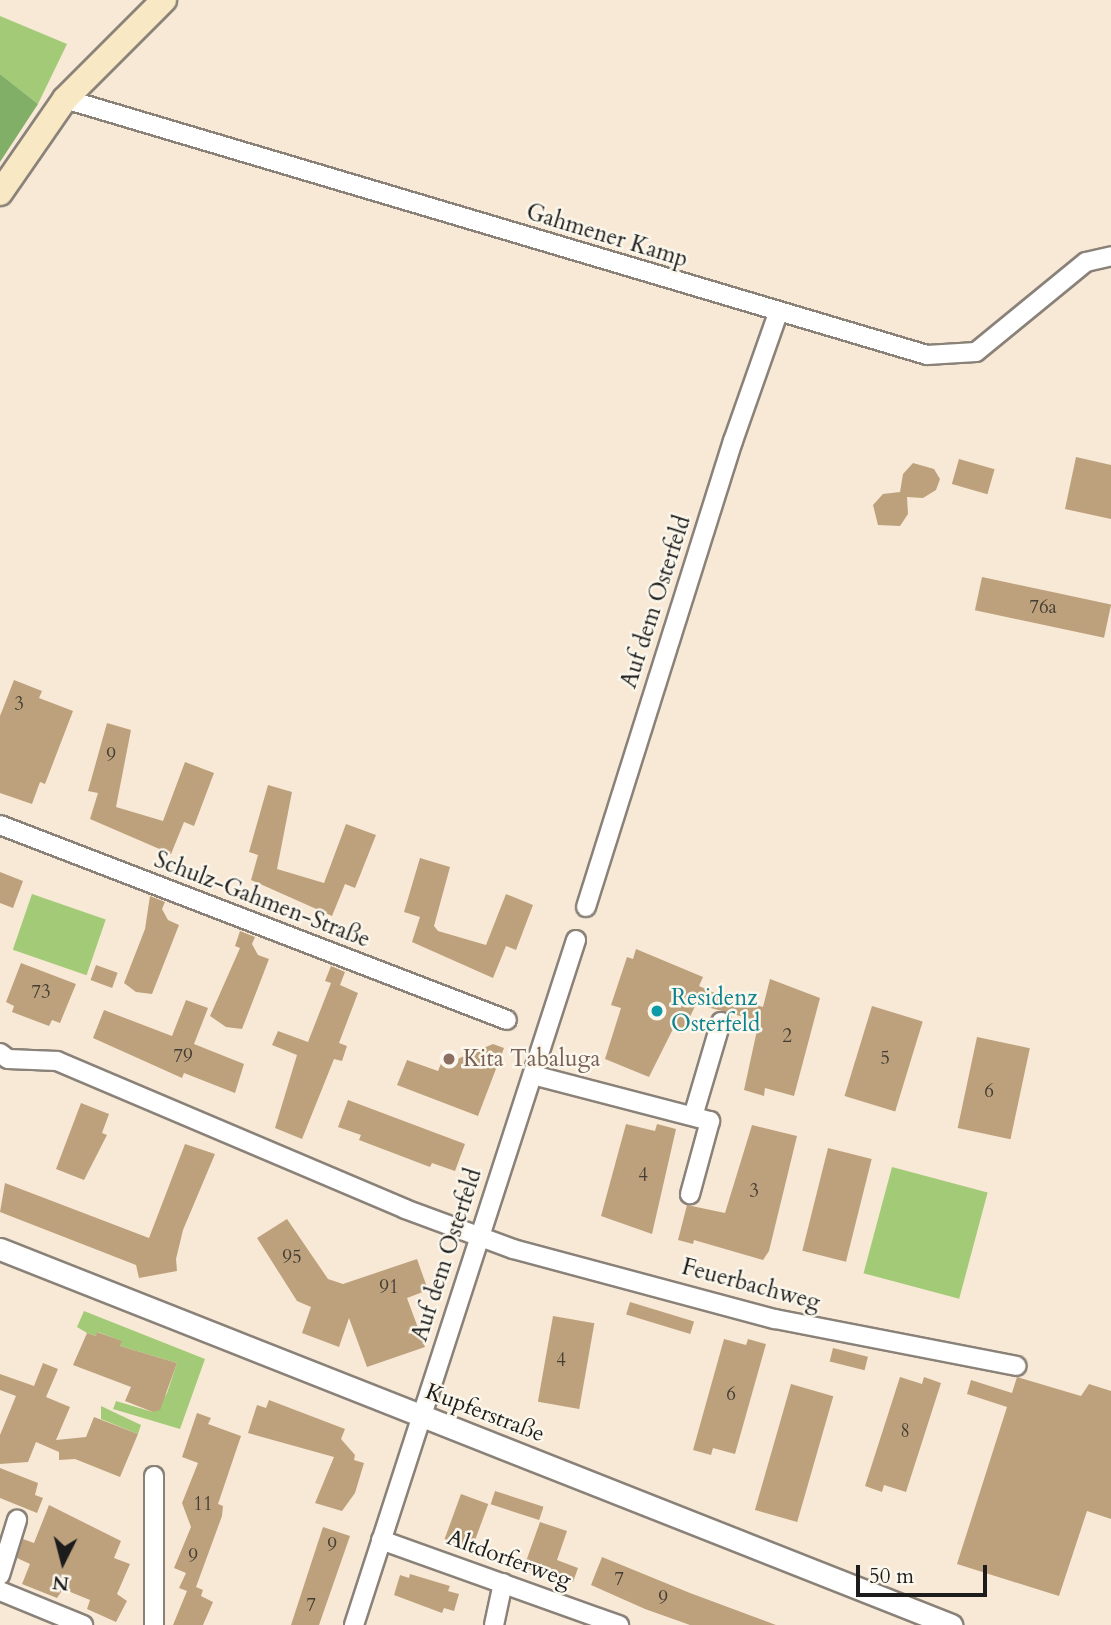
<!DOCTYPE html>
<meta charset="utf-8">
<style>
body{margin:0}
#map{position:relative;width:1111px;height:1625px;overflow:hidden;background:#f8e9d6;font-family:Cardo,serif}
div>[style]{position:absolute}
[style*='--x']{left:calc(var(--x)*1px);top:calc(var(--y)*1px);width:calc(var(--w)*1px);rotate:calc(var(--a)*1deg)}
.green>*{inset:0;background:#a3cb77;transform-origin:0 0}
.forest>*{inset:0;background:#82af68}
.building>*{inset:0;background:#bda17c;transform-origin:0 0}
.roads{filter:drop-shadow(2px 0 #8a8279) drop-shadow(-2px 0 #8a8279) drop-shadow(0 2px #8a8279) drop-shadow(0 -2px #8a8279)}
.minor>*{height:18px;margin:-9px;padding:0 9px;transform-origin:9px;border-radius:9px;background:#fff}
.tertiary>*{height:21px;margin:-10.5px;padding:0 10.5px;transform-origin:10.5px;border-radius:10.5px;background:#fff}
.secondary>*{height:24px;margin:-12px;padding:0 12px;transform-origin:12px;border-radius:12px;background:#f8e8c3}
.dots>*{width:19px;height:19px;translate:-50% -50%;box-sizing:border-box;border:4px solid #fbf7ec;border-radius:50%}
span{translate:-50% -50%;white-space:nowrap;text-align:center;line-height:1.15;-webkit-text-stroke:5px #fbf7ec;paint-order:stroke}
.number-label{font-size:19px;color:#443d34}
.number-label span{-webkit-text-stroke-width:0}
.street-label{font-size:23px;color:#1c1c1c}
.culture-label{font-size:23px;color:#0d838f}
.left{translate:0 -50%;text-align:left}
.education-label{font-size:23px;color:#785e54}
.north{position:absolute;left:28px;top:1527px;width:70px;height:70px;-webkit-text-stroke:5px #fbf7ec;paint-order:stroke;rotate:186deg;font-size:19px;font-weight:700;line-height:28px;text-align:center;color:#1c1c1c}
.north::after{content:'';display:block;margin:auto;width:24px;height:32px;background:#1c1c1c;clip-path:polygon(50% 0,100% 100%,50% 72%,0 100%)}
.scale{position:absolute;left:856px;top:1565px;width:131px;height:32px;box-sizing:border-box;border:4px solid #1c1c1c;border-top:0;padding-left:9px;font-size:21px;line-height:24px;white-space:nowrap;color:#1c1c1c;-webkit-text-stroke:5px #fbf7ec;paint-order:stroke}
</style>
<div id="map">
<div class="green">
<div style="clip-path:polygon(0 16px,67px 44px,38px 104px,0 74px)"></div>
<div style="left:32px;top:894px;width:78px;height:59px;rotate:19deg"></div>
<div style="left:892px;top:1167px;width:99px;height:110px;rotate:15deg"></div>
<div style="clip-path:polygon(84px 1311px,205px 1359px,180px 1429px,113px 1409px,116px 1401px,153px 1412px,167px 1393px,177px 1363px,120px 1346px,121px 1341px,98px 1332px,96px 1336px,87px 1333px,77px 1327px)"></div>
<div style="clip-path:polygon(101px 1406px,141px 1425px,138px 1434px,101px 1419px)"></div>
</div>
<div class="forest">
<div style="clip-path:polygon(0 74px,38px 104px,0 162px)"></div>
</div>
<div class="building">
<div style="clip-path:polygon(1076px 457px,1111px 465px,1111px 519px,1065px 509px)"></div>
<div style="left:959px;top:459px;width:37px;height:26px;rotate:16deg"></div>
<div style="clip-path:polygon(913px 463px,934px 469px,940px 479px,936px 490px,923px 498px,907px 497px,908px 514px,900px 526px,878px 525px,873px 505px,883px 494px,900px 492px,903px 474px)"></div>
<div style="left:982px;top:577px;width:132px;height:34px;rotate:12deg"></div>
<div style="clip-path:polygon(14px 680px,42px 691px,39px 698px,73px 711px,45px 784px,40px 782px,32px 804px,0 793px,0 716px)"></div>
<div style="clip-path:polygon(107px 723px,131px 730px,116px 807px,163px 821px,185px 762px,214px 773px,194px 826px,184px 822px,171px 854px,90px 819px,98px 793px,88px 791px)"></div>
<div style="clip-path:polygon(268px 785px,292px 792px,277px 869px,324px 883px,346px 824px,376px 835px,355px 888px,345px 884px,332px 916px,251px 880px,258px 855px,249px 852px)"></div>
<div style="clip-path:polygon(420px 858px,450px 867px,434px 926px,438px 931px,486px 945px,506px 894px,533px 905px,516px 950px,506px 946px,493px 978px,412px 942px,420px 917px,404px 912px)"></div>
<div style="clip-path:polygon(0 872px,23px 881px,13px 908px,0 903px)"></div>
<div style="clip-path:polygon(150px 896px,165px 902px,162px 909px,168px 920px,179px 925px,152px 994px,136px 992px,124px 983px,145px 929px)"></div>
<div style="clip-path:polygon(240px 931px,255px 937px,252px 944px,258px 955px,269px 959px,242px 1029px,226px 1027px,210px 1016px,240px 948px,235px 946px)"></div>
<div style="clip-path:polygon(636px 949px,703px 977px,699px 986px,712px 992px,763px 1007px,770px 979px,820px 998px,794px 1096px,765px 1088px,764px 1096px,744px 1090px,759px 1021px,696px 1004px,682px 1034px,673px 1029px,649px 1077px,605px 1059px,621px 1008px,611px 1005px,627px 957px,633px 959px)"></div>
<div style="clip-path:polygon(21px 963px,76px 984px,60px 1023px,52px 1020px,49px 1026px,12px 1012px,14px 1006px,6px 1002px)"></div>
<div style="left:96px;top:965px;width:23px;height:16px;rotate:20deg"></div>
<div style="clip-path:polygon(331px 966px,345px 972px,340px 985px,358px 993px,339px 1043px,347px 1046px,342px 1061px,334px 1059px,302px 1139px,275px 1128px,297px 1055px,272px 1045px,278px 1031px,308px 1042px,331px 983px,325px 981px)"></div>
<div style="clip-path:polygon(186px 1000px,208px 1008px,194px 1044px,244px 1064px,235px 1093px,184px 1073px,182px 1078px,93px 1038px,104px 1010px,172px 1036px)"></div>
<div style="left:872px;top:1006px;width:53px;height:94px;rotate:17deg"></div>
<div style="left:977px;top:1037px;width:54px;height:93px;rotate:12deg"></div>
<div style="clip-path:polygon(493px 1044px,504px 1048px,478px 1116px,397px 1085px,407px 1060px,438px 1071px,444px 1056px,455px 1060px)"></div>
<div style="clip-path:polygon(348px 1100px,465px 1144px,455px 1171px,432px 1163px,430px 1167px,359px 1140px,361px 1135px,338px 1127px)"></div>
<div style="clip-path:polygon(81px 1103px,109px 1114px,102px 1133px,107px 1135px,84px 1180px,56px 1169px)"></div>
<div style="clip-path:polygon(626px 1124px,655px 1131px,657px 1124px,676px 1129px,652px 1234px,601px 1216px)"></div>
<div style="clip-path:polygon(752px 1125px,797px 1136px,769px 1251px,763px 1260px,694px 1240px,693px 1244px,678px 1240px,687px 1205px,725px 1213px)"></div>
<div style="clip-path:polygon(185px 1144px,215px 1154px,183px 1230px,176px 1259px,177px 1271px,139px 1278px,136px 1265px,0 1212px,5px 1183px,149px 1238px)"></div>
<div style="left:828px;top:1148px;width:45px;height:106px;rotate:14deg"></div>
<div style="clip-path:polygon(287px 1219px,328px 1279px,343px 1284px,417px 1259px,428px 1290px,407px 1298px,425px 1347px,367px 1367px,349px 1318px,339px 1347px,302px 1333px,311px 1307px,297px 1301px,257px 1238px)"></div>
<div style="left:630px;top:1302px;width:67px;height:13px;rotate:17deg"></div>
<div style="left:553px;top:1316px;width:42px;height:87px;rotate:10deg"></div>
<div style="clip-path:polygon(97px 1332px,122px 1341px,120px 1346px,177px 1363px,160px 1410px,153px 1412px,125px 1401px,131px 1387px,73px 1365px,87px 1333px,96px 1336px)"></div>
<div style="clip-path:polygon(724px 1339px,746px 1345px,748px 1339px,766px 1344px,735px 1454px,713px 1448px,711px 1455px,693px 1450px)"></div>
<div style="left:833px;top:1348px;width:36px;height:14px;rotate:14deg"></div>
<div style="clip-path:polygon(43px 1363px,58px 1369px,46px 1397px,70px 1407px,56px 1440px,86px 1437px,94px 1417px,138px 1434px,120px 1477px,75px 1459px,59px 1460px,59px 1452px,36px 1442px,28px 1462px,0 1464px,0 1435px,16px 1396px,0 1390px,0 1374px,34px 1386px)"></div>
<div style="clip-path:polygon(900px 1377px,922px 1384px,924px 1377px,941px 1383px,906px 1492px,884px 1485px,882px 1492px,865px 1486px)"></div>
<div style="clip-path:polygon(1017px 1377px,1081px 1396px,1089px 1384px,1111px 1391px,1111px 1519px,1087px 1511px,1059px 1596px,957px 1564px,1007px 1407px,967px 1394px,971px 1380px,1012px 1393px)"></div>
<div style="left:791px;top:1384px;width:44px;height:131px;rotate:16deg"></div>
<div style="clip-path:polygon(269px 1400px,345px 1429px,341px 1439px,355px 1455px,354px 1460px,364px 1463px,355px 1493px,342px 1511px,315px 1503px,334px 1457px,248px 1433px,257px 1405px,266px 1408px)"></div>
<div style="clip-path:polygon(197px 1413px,211px 1418px,208px 1424px,241px 1436px,218px 1504px,223px 1506px,222px 1516px,196px 1587px,203px 1590px,201px 1596px,213px 1602px,203px 1625px,173px 1625px,187px 1591px,179px 1588px,186px 1573px,174px 1568px,191px 1527px,182px 1503px,198px 1463px,182px 1457px)"></div>
<div style="clip-path:polygon(0 1468px,38px 1483px,35px 1495px,43px 1498px,37px 1513px,0 1498px)"></div>
<div style="left:495px;top:1491px;width:51px;height:14px;rotate:18deg"></div>
<div style="left:461px;top:1494px;width:29px;height:48px;rotate:20deg"></div>
<div style="clip-path:polygon(49px 1505px,121px 1541px,114px 1558px,130px 1564px,117px 1594px,127px 1601px,116px 1622px,87px 1609px,90px 1600px,63px 1589px,57px 1598px,22px 1584px,30px 1564px,17px 1558px,23px 1539px,34px 1543px)"></div>
<div style="clip-path:polygon(540px 1522px,567px 1531px,557px 1560px,578px 1568px,573px 1582px,524px 1567px)"></div>
<div style="clip-path:polygon(323px 1527px,350px 1536px,319px 1625px,291px 1625px)"></div>
<div style="clip-path:polygon(602px 1557px,690px 1593px,776px 1625px,690px 1625px,645px 1609px,591px 1585px)"></div>
<div style="clip-path:polygon(410px 1574px,450px 1586px,448px 1591px,459px 1594px,454px 1611px,444px 1608px,442px 1613px,394px 1595px,400px 1575px,409px 1578px)"></div>
</div>
<div class="roads">
<div class="minor">
<div style="--x:65;--y:99;--w:899;--a:16.54"></div>
<div style="--x:927;--y:355;--w:49;--a:-3.5"></div>
<div style="--x:976;--y:352;--w:142;--a:-39.3"></div>
<div style="--x:1086;--y:262;--w:26;--a:-13"></div>
<div style="--x:0;--y:825;--w:543;--a:21.04"></div>
<div style="--x:586;--y:907;--w:489;--a:-72.5"></div>
<div style="--x:733;--y:441;--w:136;--a:-70.6"></div>
<div style="--x:0;--y:1053;--w:10;--a:37"></div>
<div style="--x:8;--y:1059;--w:49;--a:2.3"></div>
<div style="--x:57;--y:1061;--w:378;--a:23"></div>
<div style="--x:405;--y:1209;--w:115;--a:20.3"></div>
<div style="--x:513;--y:1249;--w:271;--a:15"></div>
<div style="--x:775;--y:1319;--w:246;--a:11"></div>
<div style="--x:533;--y:1075;--w:183;--a:14.6"></div>
<div style="--x:710;--y:1121;--w:76;--a:105.3"></div>
<div style="--x:694;--y:1113;--w:95;--a:-73.5"></div>
<div style="--x:154;--y:1476;--w:149;--a:90"></div>
<div style="--x:381;--y:1540;--w:253;--a:19.7"></div>
<div style="--x:0;--y:1575;--w:58;--a:-72.8"></div>
<div style="--x:0;--y:1591;--w:90;--a:22.3"></div>
<div style="--x:354;--y:1625;--w:720;--a:-72.04"></div>
<div style="--x:494;--y:1625;--w:43;--a:-77.9"></div>
</div>
<div class="tertiary">
<div style="--x:0;--y:1249;--w:1023;--a:21.57"></div>
</div>
<div class="secondary">
<div style="--x:0;--y:193;--w:114;--a:-55.3"></div>
<div style="--x:65;--y:99;--w:140;--a:-45"></div>
</div>
</div>
<div class="dots">
<div style="left:657px;top:1011px;background:#0f9aa8"></div>
<div style="left:449px;top:1059px;background:#8d6e63"></div>
</div>
<div class="number-label">
<span style="left:1043px;top:608px">76a</span>
<span style="left:19px;top:705px">3</span>
<span style="left:111px;top:756px">9</span>
<span style="left:41px;top:993px">73</span>
<span style="left:787px;top:1037px">2</span>
<span style="left:183px;top:1057px">79</span>
<span style="left:885px;top:1059px">5</span>
<span style="left:989px;top:1092px">6</span>
<span style="left:643px;top:1176px">4</span>
<span style="left:754px;top:1192px">3</span>
<span style="left:292px;top:1258px">95</span>
<span style="left:389px;top:1288px">91</span>
<span style="left:561px;top:1361px">4</span>
<span style="left:731px;top:1395px">6</span>
<span style="left:905px;top:1432px">8</span>
<span style="left:203px;top:1505px">11</span>
<span style="left:332px;top:1546px">9</span>
<span style="left:193px;top:1557px">9</span>
<span style="left:619px;top:1580px">7</span>
<span style="left:663px;top:1599px">9</span>
<span style="left:311px;top:1606px">7</span>
</div>
<div class="street-label">
<span style="left:607px;top:236px;rotate:17deg">Gahmener Kamp</span>
<span style="left:656px;top:602px;rotate:-72deg">Auf dem Osterfeld</span>
<span style="left:262px;top:900px;rotate:21deg">Schulz-Gahmen-Straße</span>
<span style="left:447px;top:1255px;rotate:-72deg">Auf dem Osterfeld</span>
<span style="left:751px;top:1285px;rotate:15deg">Feuerbachweg</span>
<span style="left:485px;top:1413px;rotate:21deg">Kupferstraße</span>
<span style="left:509px;top:1559px;rotate:20deg">Altdorferweg</span>
</div>
<div class="culture-label">
<span class="left" style="left:671px;top:1011px">Residenz<br>Osterfeld</span>
</div>
<div class="education-label">
<span class="left" style="left:463px;top:1059px">Kita Tabaluga</span>
</div>
<div class="north">N</div>
<div class="scale">50 m</div>
</div>
